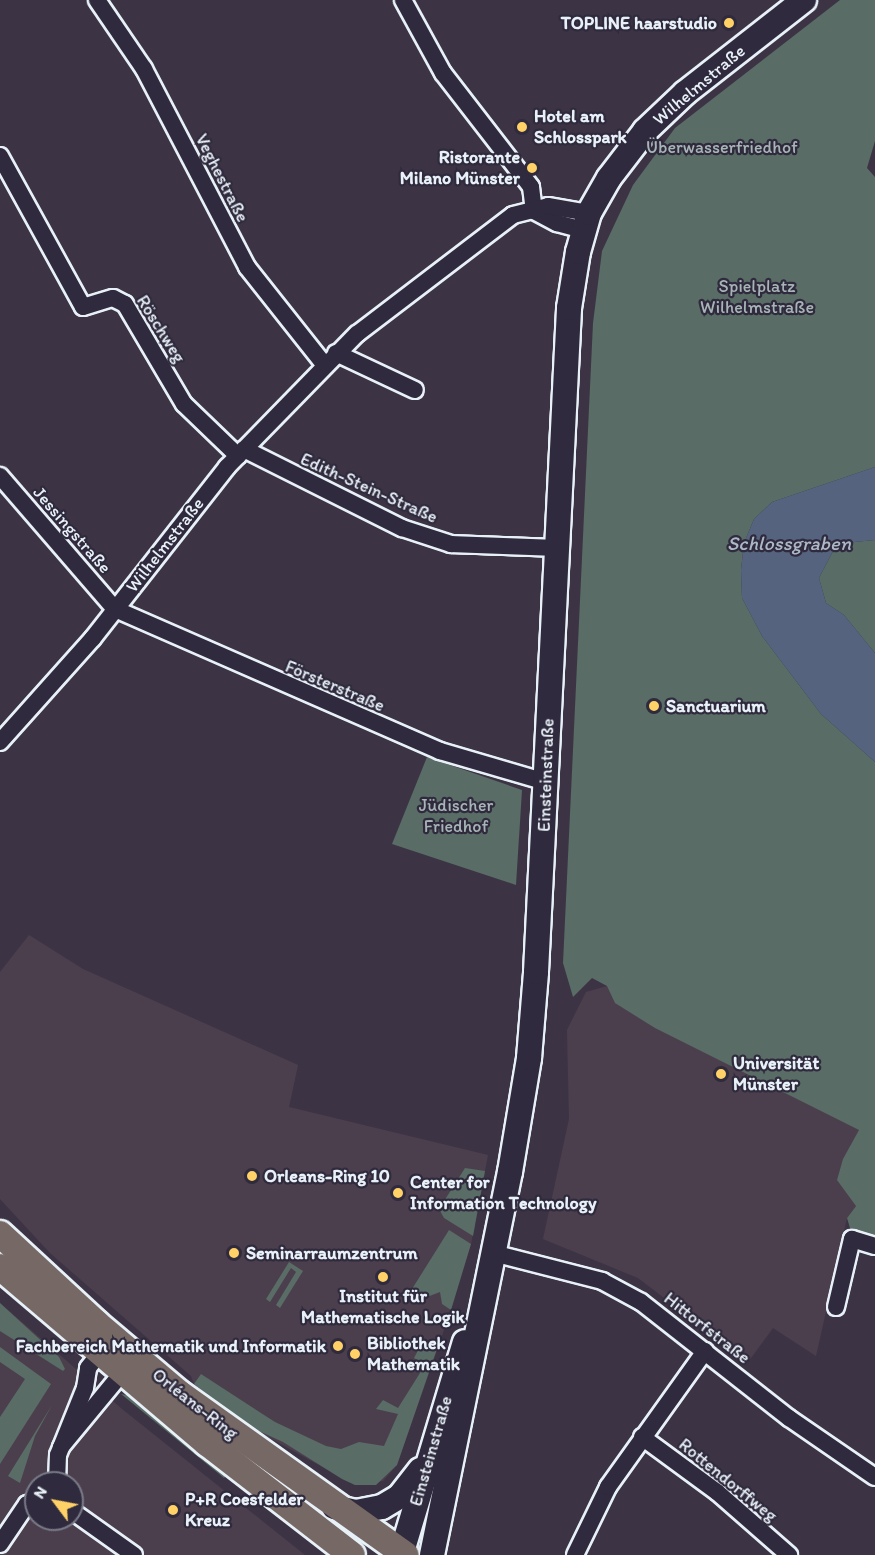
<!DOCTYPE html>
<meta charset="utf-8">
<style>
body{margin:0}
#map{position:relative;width:875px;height:1555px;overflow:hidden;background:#3c3444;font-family:Itim,sans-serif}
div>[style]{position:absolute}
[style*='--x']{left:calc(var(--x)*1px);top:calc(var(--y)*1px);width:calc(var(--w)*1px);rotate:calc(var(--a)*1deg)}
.built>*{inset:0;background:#4c3f4d}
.green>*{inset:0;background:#596c65}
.water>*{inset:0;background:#55637e}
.roads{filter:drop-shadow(2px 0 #e8f1f8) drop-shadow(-2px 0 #e8f1f8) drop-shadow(0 2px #e8f1f8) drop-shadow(0 -2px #e8f1f8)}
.minor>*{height:16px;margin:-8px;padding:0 8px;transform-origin:8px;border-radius:8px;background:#2f2a3d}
.secondary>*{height:24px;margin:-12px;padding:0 12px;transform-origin:12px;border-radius:12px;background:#2f2a3d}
.primary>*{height:26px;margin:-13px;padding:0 13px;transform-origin:13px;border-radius:13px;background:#766864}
.dots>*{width:16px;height:16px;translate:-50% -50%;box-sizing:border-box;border:3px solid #2f2a3d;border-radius:50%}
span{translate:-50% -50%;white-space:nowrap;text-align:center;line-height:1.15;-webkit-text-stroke:4.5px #2f2a3d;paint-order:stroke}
.poi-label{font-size:18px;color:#e8f1f8;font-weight:700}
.right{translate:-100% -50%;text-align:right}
.left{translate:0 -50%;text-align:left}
.street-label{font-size:18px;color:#e8f1f8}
.park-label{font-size:18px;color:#a8b5b6}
.water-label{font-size:20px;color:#adb8c7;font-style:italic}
.north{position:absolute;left:24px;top:1471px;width:60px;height:60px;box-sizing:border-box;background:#2f2a3d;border:2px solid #797a88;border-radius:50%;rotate:302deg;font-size:16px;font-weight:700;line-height:24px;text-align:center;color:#e8f1f8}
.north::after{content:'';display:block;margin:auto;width:21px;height:27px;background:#ffd166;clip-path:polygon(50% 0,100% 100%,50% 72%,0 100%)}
</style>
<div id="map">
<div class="built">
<div style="clip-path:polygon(875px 817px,875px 1180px,847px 1218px,816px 1356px,773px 1328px,748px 1362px,638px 1278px,543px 1239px,569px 1119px,567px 1030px,586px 992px,607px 986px)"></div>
<div style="clip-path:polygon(29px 935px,83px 969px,298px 1065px,289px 1107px,488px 1155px,471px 1244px,451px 1310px,397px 1465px,383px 1481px,355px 1485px,248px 1426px,194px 1384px,191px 1376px,50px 1253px,0 1199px,0 972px)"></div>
<div style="clip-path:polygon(evenodd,0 1303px,122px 1409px,305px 1555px,0 1555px,0 1303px,36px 1483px,72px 1483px,72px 1519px,36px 1519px,36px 1483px)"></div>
</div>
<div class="green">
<div style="clip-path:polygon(840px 0,875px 0,875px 141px,867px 168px,875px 177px,875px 467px,772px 502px,754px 519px,744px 543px,741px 570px,742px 598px,762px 636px,821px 714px,875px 762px,875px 1243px,852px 1235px,847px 1218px,856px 1206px,837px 1180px,843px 1159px,859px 1130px,655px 1028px,615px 1003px,607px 986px,592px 978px,573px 997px,563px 963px,593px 323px,602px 251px,633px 185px,675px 128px)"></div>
<div style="clip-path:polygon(875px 540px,875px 653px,844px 615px,826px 603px,819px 578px,832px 553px,854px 542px)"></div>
<div style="clip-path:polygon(427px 757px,522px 790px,516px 885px,392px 844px)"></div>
<div style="clip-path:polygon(465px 1168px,485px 1171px,473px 1236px,444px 1218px,439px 1209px)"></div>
<div style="clip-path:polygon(449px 1230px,471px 1244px,451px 1310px,442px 1304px,440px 1292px,414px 1302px,407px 1297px)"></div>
<div style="clip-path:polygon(289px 1262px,303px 1271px,280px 1308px,276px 1305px,296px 1272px,291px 1268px,270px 1302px,266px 1299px)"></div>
<div style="clip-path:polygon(0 1303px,59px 1357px,65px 1369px,63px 1371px,0 1331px)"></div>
<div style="clip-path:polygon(423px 1341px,437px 1349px,397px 1465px,376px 1485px,355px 1485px,342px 1479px,283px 1442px,248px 1426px,194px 1384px,201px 1374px,275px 1422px,326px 1446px,341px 1449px,359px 1442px,384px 1446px,398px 1414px,376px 1409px,383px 1400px,398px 1408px,425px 1365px,414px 1358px)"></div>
<div style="clip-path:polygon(0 1347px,51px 1384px,0 1464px,0 1417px,25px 1379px,0 1362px)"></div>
<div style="clip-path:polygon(121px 1394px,136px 1397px,226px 1476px,224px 1478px)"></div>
<div style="clip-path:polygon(52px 1405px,35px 1436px,20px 1483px,8px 1476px)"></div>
</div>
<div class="water">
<div style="clip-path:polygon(875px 467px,875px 540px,854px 542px,832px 553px,819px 578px,826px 603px,844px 615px,875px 653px,875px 762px,821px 714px,762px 636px,742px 598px,741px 570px,744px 543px,754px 519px,772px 502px)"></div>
</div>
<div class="roads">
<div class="minor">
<div style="--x:97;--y:0;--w:83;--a:55.7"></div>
<div style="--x:144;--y:69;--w:223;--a:62.5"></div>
<div style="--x:247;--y:267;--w:124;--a:51.6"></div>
<div style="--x:403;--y:0;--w:83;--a:61.3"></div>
<div style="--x:443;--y:73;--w:144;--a:52.3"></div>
<div style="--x:531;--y:187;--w:24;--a:83"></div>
<div style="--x:0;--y:156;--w:172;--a:61.2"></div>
<div style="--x:83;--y:307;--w:31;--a:-17"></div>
<div style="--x:113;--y:298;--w:13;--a:27"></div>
<div style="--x:125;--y:304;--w:116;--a:59.5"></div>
<div style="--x:184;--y:404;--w:75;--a:43.9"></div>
<div style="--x:534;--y:211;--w:26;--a:28"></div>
<div style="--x:557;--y:223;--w:28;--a:15"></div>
<div style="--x:336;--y:353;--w:87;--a:25.1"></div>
<div style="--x:244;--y:449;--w:177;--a:26.6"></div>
<div style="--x:402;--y:528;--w:52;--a:18.1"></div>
<div style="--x:451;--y:544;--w:105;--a:2.2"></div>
<div style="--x:0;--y:476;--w:176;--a:49.2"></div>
<div style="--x:115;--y:609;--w:355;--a:23.6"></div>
<div style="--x:440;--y:751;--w:110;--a:16.3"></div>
<div style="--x:0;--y:742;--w:140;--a:-48.2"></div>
<div style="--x:93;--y:638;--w:217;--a:-51.9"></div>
<div style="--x:227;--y:467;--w:186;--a:-45.7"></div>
<div style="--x:357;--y:334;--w:196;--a:-37.3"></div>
<div style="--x:513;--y:215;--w:36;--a:-14"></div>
<div style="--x:548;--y:206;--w:42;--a:9.7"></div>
<div style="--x:493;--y:1253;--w:113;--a:14.4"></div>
<div style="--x:602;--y:1281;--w:44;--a:28.3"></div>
<div style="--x:641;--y:1302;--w:188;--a:38.1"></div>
<div style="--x:789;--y:1418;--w:104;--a:34.5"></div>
<div style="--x:836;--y:1307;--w:70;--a:-76.8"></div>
<div style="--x:852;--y:1239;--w:24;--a:17"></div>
<div style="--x:642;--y:1437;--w:93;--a:36.3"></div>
<div style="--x:717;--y:1492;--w:96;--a:41.2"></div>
<div style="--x:61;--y:1447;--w:96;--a:-50.5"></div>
<div style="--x:122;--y:1373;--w:10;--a:-84"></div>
<div style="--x:57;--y:1483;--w:28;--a:-88"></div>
<div style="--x:58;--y:1455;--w:72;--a:-68.1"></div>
<div style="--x:85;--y:1388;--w:20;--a:-81"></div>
<div style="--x:88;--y:1368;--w:18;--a:-52"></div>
<div style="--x:99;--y:1354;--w:10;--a:-17"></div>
<div style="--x:72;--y:1511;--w:76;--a:35.4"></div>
<div style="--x:0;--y:1544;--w:48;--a:-56"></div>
<div style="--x:27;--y:1504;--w:9;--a:-18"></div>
<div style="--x:575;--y:1555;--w:76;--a:-64.1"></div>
<div style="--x:608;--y:1487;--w:167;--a:-54.5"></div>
</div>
<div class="secondary">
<div style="--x:334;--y:1507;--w:23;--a:13"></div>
<div style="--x:356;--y:1512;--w:26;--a:-11"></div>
<div style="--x:382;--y:1507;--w:21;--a:-31"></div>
<div style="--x:400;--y:1496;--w:33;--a:-52"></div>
<div style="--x:401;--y:1555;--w:222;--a:-73.3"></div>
<div style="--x:432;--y:1555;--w:391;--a:-78.5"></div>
<div style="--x:510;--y:1172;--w:116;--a:-80.5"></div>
<div style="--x:529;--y:1058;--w:86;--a:-85.3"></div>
<div style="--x:536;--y:972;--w:665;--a:-87.15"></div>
<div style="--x:569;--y:308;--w:57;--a:-80.9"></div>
<div style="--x:578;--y:252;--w:41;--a:-74.2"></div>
<div style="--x:589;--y:213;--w:40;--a:-60.3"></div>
<div style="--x:609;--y:178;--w:59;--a:-52.5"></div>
<div style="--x:645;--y:131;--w:55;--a:-43.5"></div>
<div style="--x:685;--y:93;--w:151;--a:-38"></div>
</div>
<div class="primary">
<div style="--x:0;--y:1234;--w:131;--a:42.8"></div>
<div style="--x:96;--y:1323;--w:110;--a:40.2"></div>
<div style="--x:180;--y:1394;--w:277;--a:35.5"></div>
<div style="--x:0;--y:1267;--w:272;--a:40.4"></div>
<div style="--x:207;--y:1443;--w:183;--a:37.7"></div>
</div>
</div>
<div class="dots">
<div style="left:729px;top:23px;background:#ffd166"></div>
<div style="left:522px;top:127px;background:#ffd166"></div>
<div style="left:532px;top:168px;background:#ffd166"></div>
<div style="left:654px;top:706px;background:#ffd166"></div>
<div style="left:721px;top:1074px;background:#ffd166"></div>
<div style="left:252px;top:1176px;background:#ffd166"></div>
<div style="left:398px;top:1193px;background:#ffd166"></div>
<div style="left:234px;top:1253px;background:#ffd166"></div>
<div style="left:383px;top:1277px;background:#ffd166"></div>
<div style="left:338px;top:1346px;background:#ffd166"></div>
<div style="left:355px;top:1354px;background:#ffd166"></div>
<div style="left:173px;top:1510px;background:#ffd166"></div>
</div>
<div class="poi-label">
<span class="right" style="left:717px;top:23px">TOPLINE haarstudio</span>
<span class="left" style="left:534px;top:127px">Hotel am<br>Schlosspark</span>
<span class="right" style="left:520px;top:168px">Ristorante<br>Milano Münster</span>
<span class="left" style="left:666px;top:706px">Sanctuarium</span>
<span class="left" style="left:733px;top:1074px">Universität<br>Münster</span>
<span class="left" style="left:264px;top:1176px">Orleans-Ring 10</span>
<span class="left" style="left:410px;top:1193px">Center for<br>Information Technology</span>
<span class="left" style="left:246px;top:1253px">Seminarraumzentrum</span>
<span style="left:383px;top:1307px">Institut für<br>Mathematische Logik</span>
<span class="left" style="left:367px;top:1354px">Bibliothek<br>Mathematik</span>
<span class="right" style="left:326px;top:1346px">Fachbereich Mathematik und Informatik</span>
<span class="left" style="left:185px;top:1510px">P+R Coesfelder<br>Kreuz</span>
</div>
<div class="street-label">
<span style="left:699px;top:85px;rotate:-40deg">Wilhelmstraße</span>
<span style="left:222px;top:178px;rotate:63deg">Veghestraße</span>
<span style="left:161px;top:329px;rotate:58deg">Röschweg</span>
<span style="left:369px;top:488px;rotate:24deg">Edith-Stein-Straße</span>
<span style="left:72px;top:530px;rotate:49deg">Jessingstraße</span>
<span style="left:165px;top:545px;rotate:-52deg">Wilhelmstraße</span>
<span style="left:335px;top:686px;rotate:23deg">Försterstraße</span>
<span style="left:546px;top:775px;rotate:-88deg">Einsteinstraße</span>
<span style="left:707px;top:1328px;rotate:38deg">Hittorfstraße</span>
<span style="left:195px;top:1404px;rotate:38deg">Orléans-Ring</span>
<span style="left:431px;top:1451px;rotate:-74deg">Einsteinstraße</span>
<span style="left:728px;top:1480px;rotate:39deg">Rottendorffweg</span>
</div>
<div class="park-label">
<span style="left:722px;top:147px">Überwasserfriedhof</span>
<span style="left:757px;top:297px">Spielplatz<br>Wilhelmstraße</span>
<span style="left:456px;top:816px">Jüdischer<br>Friedhof</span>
</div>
<div class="water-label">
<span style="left:789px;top:543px">Schlossgraben</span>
</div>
<div class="north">N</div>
</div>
